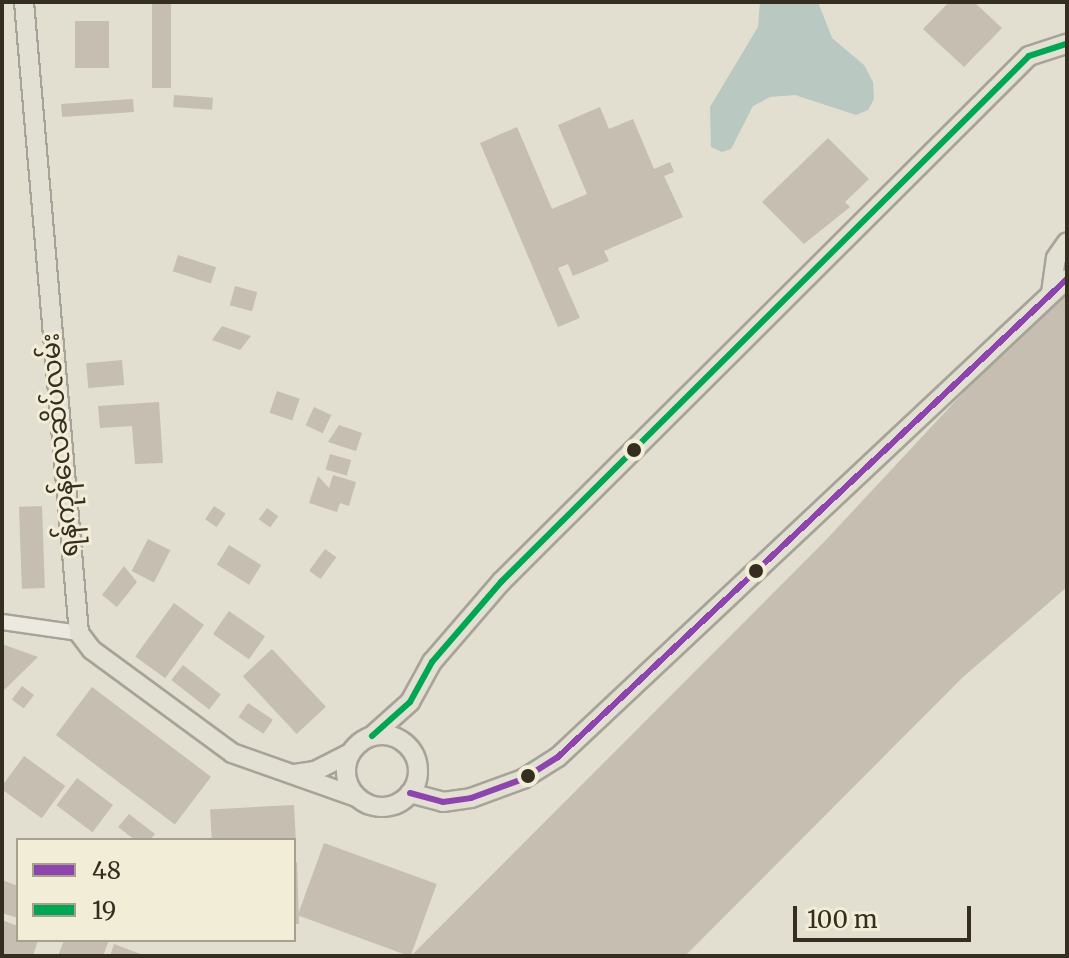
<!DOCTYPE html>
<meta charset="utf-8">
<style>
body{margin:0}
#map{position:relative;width:1069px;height:958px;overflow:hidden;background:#e2ded0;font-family:Merriweather,"Noto Sans Myanmar",serif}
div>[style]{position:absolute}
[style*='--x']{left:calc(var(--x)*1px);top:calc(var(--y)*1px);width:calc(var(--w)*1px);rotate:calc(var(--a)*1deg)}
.water>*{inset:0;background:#b9c8c1}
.building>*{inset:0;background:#c5beb1;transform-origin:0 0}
.roads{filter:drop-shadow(2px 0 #a8a398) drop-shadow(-2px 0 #a8a398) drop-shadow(0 2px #a8a398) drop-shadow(0 -2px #a8a398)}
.minor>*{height:14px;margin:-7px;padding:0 7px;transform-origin:7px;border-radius:7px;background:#ebe9e0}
.major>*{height:18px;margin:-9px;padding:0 9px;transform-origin:9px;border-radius:9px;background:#e2dfd3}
.major>.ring{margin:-9px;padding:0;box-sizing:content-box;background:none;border:18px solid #e2dfd3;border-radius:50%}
.bus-1>*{height:6px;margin:-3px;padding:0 3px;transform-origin:3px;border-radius:3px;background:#8e44ad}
.bus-2>*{height:6px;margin:-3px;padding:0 3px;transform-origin:3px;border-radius:3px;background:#00a651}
.dots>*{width:22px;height:22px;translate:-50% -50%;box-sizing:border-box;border:4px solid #f2edd6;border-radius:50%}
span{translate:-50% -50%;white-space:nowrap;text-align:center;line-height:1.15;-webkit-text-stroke:6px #f2edd6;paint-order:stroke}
.street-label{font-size:26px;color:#362d21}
.frame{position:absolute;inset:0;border:4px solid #362d21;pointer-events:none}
.legend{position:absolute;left:16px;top:838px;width:280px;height:104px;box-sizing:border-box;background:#f2edd6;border:2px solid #a7a08e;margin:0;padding:10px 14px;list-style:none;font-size:24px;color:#362d21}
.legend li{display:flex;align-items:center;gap:16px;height:40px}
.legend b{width:40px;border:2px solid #a7a08e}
.scale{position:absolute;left:793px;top:906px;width:178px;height:36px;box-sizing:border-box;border:4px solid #362d21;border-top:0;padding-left:10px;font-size:24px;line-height:28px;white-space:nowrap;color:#362d21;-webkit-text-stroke:6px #f2edd6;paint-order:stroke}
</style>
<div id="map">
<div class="water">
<div style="clip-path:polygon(760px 2px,818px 2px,832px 38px,864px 65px,873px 82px,874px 99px,868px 110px,856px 115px,795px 95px,770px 97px,753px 106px,731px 149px,722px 152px,711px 147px,710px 107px,758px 27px)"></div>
</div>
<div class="building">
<div style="left:152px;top:2px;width:19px;height:86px"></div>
<div style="clip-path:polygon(949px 2px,974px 2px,1002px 28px,964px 67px,923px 29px)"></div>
<div style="left:75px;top:21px;width:34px;height:47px"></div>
<div style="left:174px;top:95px;width:39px;height:12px;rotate:4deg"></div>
<div style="left:133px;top:99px;width:13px;height:72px;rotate:86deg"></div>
<div style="clip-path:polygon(600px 107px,609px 129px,633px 119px,654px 169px,670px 162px,674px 172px,664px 176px,683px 217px,604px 251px,609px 261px,573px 276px,568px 264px,558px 268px,580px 318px,558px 327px,480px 143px,517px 127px,552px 209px,587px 194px,558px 125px)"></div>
<div style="clip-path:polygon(828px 138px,869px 179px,845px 202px,850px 207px,804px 244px,762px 202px)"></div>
<div style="left:178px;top:255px;width:40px;height:17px;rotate:18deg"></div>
<div style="left:235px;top:286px;width:23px;height:20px;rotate:15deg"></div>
<div style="clip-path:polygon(1067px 288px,1067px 587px,963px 677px,685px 956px,411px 956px,825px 541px,1055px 294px)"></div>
<div style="clip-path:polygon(222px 326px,251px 336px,240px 350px,212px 340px)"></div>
<div style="left:122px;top:360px;width:25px;height:36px;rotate:85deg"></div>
<div style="left:277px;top:391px;width:24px;height:23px;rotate:19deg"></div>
<div style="clip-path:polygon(159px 402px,163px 463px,135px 464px,132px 426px,100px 428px,98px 406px)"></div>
<div style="left:314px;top:407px;width:19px;height:20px;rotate:25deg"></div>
<div style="clip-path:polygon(339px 425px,362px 433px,356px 451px,328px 442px)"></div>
<div style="left:330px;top:454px;width:22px;height:16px;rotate:16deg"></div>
<div style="clip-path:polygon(333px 475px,356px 482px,349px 506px,340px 503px,337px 512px,309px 503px,318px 476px,329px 488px)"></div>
<div style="left:42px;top:506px;width:82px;height:23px;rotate:88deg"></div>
<div style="left:214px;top:506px;width:14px;height:16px;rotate:34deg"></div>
<div style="left:267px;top:508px;width:14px;height:14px;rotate:36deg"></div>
<div style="left:148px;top:539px;width:25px;height:36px;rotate:27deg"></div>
<div style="left:229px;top:545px;width:38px;height:23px;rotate:32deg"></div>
<div style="left:325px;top:549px;width:14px;height:27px;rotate:36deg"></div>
<div style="clip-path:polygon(124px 566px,137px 582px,117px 607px,102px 595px)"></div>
<div style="left:174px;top:603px;width:37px;height:66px;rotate:36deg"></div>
<div style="left:229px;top:611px;width:44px;height:28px;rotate:35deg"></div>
<div style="clip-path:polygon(2px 644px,38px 657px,2px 692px)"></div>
<div style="left:272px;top:649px;width:79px;height:40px;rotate:47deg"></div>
<div style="left:183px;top:665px;width:48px;height:19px;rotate:38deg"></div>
<div style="left:22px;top:686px;width:15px;height:17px;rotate:37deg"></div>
<div style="left:92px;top:687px;width:149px;height:60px;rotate:37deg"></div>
<div style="left:248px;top:703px;width:30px;height:17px;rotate:34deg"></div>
<div style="left:24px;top:756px;width:51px;height:40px;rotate:36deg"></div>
<div style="left:77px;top:778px;width:45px;height:34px;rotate:37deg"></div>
<div style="left:294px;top:805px;width:35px;height:84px;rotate:87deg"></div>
<div style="clip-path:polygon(129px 814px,155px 834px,150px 840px,135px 840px,118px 827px)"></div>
<div style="left:324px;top:843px;width:120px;height:77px;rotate:20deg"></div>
<div style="clip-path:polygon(294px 862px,297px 862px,299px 924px,294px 924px)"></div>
<div style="clip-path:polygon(2px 880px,18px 886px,18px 918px,2px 913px)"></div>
<div style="clip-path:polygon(2px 920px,18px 926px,18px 940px,38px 940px,33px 956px,2px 956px)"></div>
<div style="clip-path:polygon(64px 940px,109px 940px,103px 956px,58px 956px)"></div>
<div style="clip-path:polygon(114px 944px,146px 956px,110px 956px)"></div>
</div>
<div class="roads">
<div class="minor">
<div style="--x:2;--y:622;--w:78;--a:8.1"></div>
</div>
<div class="major">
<div style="--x:24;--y:2;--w:633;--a:85.02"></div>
<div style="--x:79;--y:633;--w:21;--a:53"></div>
<div style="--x:92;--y:650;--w:174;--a:36.3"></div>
<div style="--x:232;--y:753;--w:132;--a:19.5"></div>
<div style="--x:1051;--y:293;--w:35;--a:-82"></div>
<div style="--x:1056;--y:258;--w:19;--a:-55"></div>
<div class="ring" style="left:346px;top:735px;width:54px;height:54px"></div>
<div style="--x:372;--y:736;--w:51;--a:-41.8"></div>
<div style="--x:410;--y:702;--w:46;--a:-61.2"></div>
<div style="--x:432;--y:662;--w:106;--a:-49.2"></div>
<div style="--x:501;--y:582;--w:745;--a:-44.89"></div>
<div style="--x:1029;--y:56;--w:40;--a:-18"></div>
<div style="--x:295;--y:774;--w:20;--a:-9"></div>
<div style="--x:315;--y:771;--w:39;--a:-27"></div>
<div style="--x:410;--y:793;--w:34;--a:15"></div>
<div style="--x:443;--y:802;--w:28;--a:-8"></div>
<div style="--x:471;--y:798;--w:55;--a:-20.1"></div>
<div style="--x:523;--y:779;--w:41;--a:-32.2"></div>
<div style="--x:558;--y:757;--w:698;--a:-43.2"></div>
</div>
</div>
<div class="bus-1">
<div style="--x:410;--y:793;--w:34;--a:15"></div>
<div style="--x:443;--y:802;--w:28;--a:-8"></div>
<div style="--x:471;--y:798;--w:55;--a:-20.1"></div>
<div style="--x:523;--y:779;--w:41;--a:-32.2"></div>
<div style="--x:558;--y:757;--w:698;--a:-43.2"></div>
</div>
<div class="bus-2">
<div style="--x:372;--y:736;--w:51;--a:-41.8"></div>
<div style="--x:410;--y:702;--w:46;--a:-61.2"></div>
<div style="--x:432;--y:662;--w:106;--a:-49.2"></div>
<div style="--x:501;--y:582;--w:745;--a:-44.89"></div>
<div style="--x:1029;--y:56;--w:40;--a:-18"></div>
</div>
<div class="dots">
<div style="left:634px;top:450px;background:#362d21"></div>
<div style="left:756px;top:571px;background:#362d21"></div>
<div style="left:528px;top:776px;background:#362d21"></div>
</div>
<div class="street-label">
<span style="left:59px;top:445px;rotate:-95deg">ရန်ကုန်လေဆိပ်လမ်း</span>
</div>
<div class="frame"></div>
<ul class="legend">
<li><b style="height:10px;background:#8e44ad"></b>48</li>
<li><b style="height:10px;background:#00a651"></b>19</li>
</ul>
<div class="scale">100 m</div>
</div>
